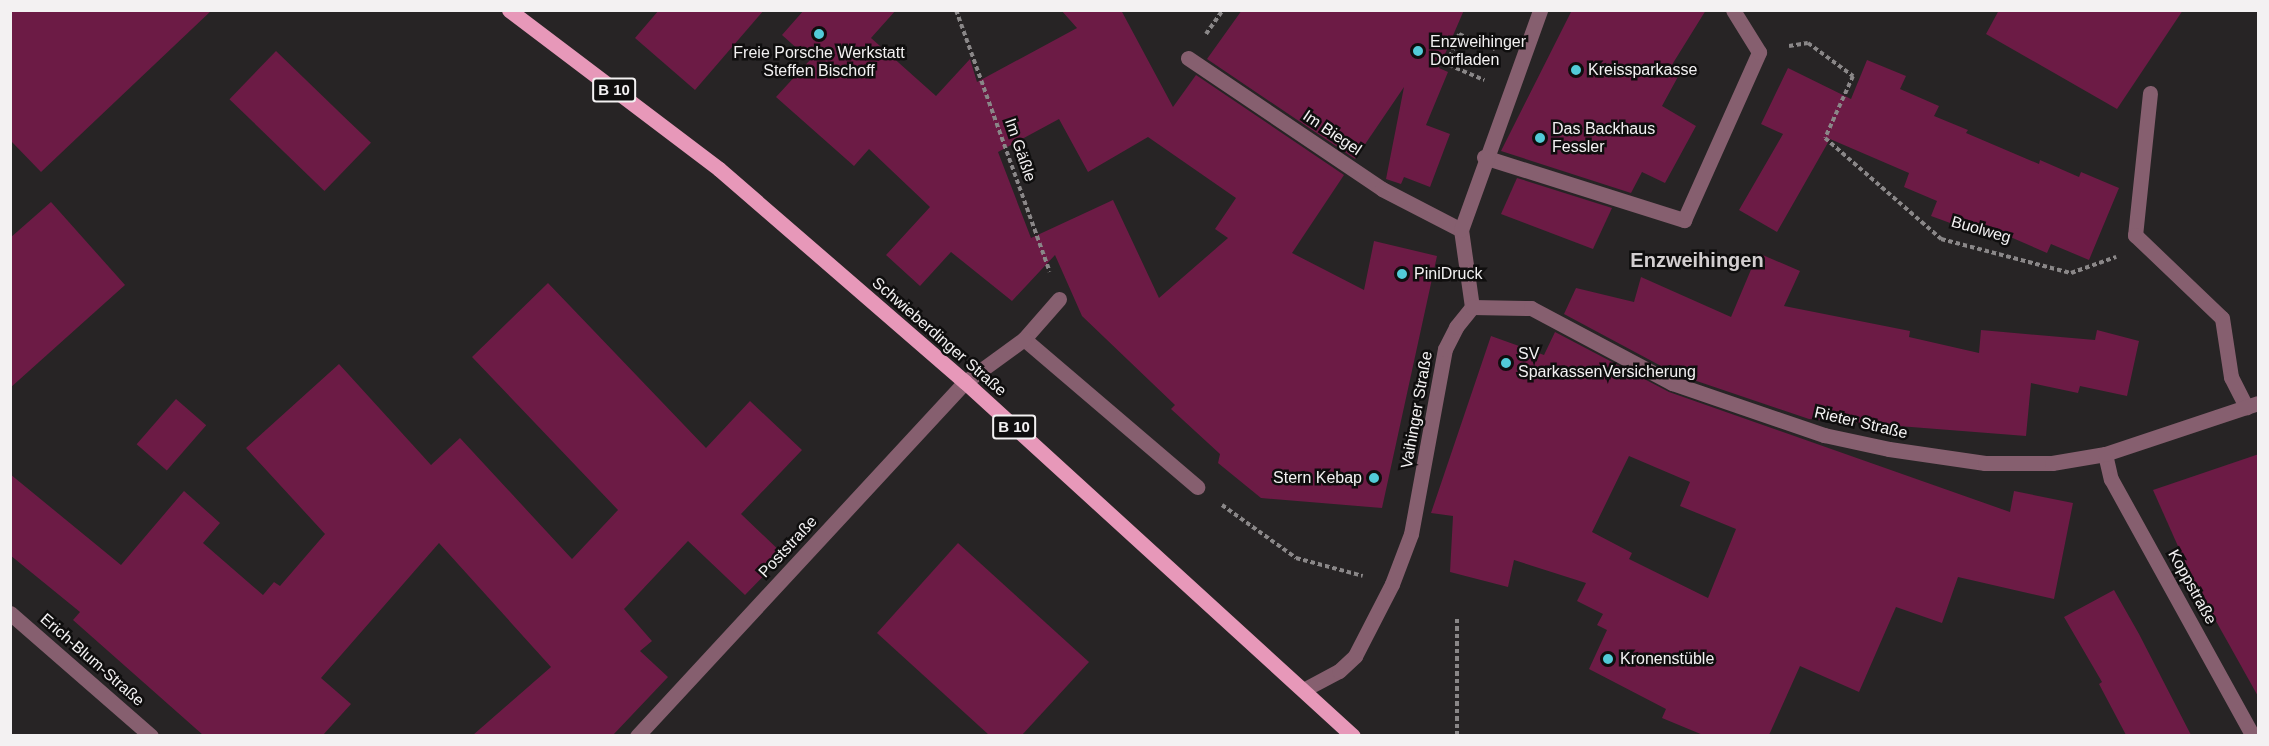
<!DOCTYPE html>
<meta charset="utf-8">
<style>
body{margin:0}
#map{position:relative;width:2269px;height:746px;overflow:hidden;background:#272425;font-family:Arial,sans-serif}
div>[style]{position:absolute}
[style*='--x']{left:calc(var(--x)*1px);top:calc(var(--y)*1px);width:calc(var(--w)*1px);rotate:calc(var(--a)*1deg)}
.building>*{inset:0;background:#6c1b45;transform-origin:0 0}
.path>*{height:4px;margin-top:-2px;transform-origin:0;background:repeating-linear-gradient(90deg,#8a8788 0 4.5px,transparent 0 7.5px)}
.service>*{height:15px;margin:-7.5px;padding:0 7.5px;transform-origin:7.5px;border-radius:7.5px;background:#865f6f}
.minor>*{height:15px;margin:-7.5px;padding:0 7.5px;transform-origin:7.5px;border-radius:7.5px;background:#865f6f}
.tertiary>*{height:15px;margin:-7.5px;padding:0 7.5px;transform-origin:7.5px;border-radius:7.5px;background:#865f6f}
.primary>*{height:15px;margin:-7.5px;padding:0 7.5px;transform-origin:7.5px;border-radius:7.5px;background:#e798b9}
.dots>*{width:16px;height:16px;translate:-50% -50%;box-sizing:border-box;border:3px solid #0f0e0e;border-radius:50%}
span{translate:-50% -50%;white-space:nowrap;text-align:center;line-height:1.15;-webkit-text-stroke:5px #0f0e0e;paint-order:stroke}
.shield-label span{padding:2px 4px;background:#0f0e0e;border:2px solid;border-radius:4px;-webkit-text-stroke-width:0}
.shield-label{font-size:15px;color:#f3f1f2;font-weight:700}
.poi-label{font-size:16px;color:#f3f1f2}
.left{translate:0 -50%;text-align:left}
.right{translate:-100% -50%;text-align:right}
.street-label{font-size:16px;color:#f3f1f2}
.quarter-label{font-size:20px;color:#d2cecf;font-weight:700}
.frame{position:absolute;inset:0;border:12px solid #f3f1f2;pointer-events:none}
</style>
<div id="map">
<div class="building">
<div style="clip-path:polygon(10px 10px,212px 10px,41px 172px,10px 140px)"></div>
<div style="clip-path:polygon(659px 10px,764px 10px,695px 90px,635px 38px)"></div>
<div style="clip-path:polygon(evenodd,804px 10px,896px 10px,871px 38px,936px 96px,970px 59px,977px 82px,1077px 28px,1061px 10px,1121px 10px,1173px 107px,1196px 75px,1344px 175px,1292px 253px,1364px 290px,1374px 241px,1437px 256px,1382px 508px,1261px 498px,1218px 463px,1220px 454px,1171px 409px,1175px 405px,1082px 316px,1055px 255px,1012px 301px,951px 252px,920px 286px,886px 255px,930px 207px,869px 149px,854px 166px,776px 97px,810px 60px,782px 35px,804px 10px,1059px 119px,1088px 172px,1148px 137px,1236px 198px,1215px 229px,1228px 238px,1159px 298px,1113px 200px,1031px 238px,998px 152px,1059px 119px)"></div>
<div style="clip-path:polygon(1242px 10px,1464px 10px,1439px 68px,1448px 72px,1426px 125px,1450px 134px,1430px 187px,1404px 177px,1401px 184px,1386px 179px,1404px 87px,1355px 159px,1207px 59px)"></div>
<div style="clip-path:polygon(1572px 10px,1706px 10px,1670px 68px,1680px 73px,1662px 106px,1696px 126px,1665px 183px,1642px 172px,1631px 193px,1501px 151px)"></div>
<div style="clip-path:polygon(1999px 10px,2183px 10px,2117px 109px,1986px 34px)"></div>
<div style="left:276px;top:51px;width:132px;height:67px;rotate:44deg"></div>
<div style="clip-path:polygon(1867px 60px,1906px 76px,1900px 89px,1939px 106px,1934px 116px,1968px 130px,1966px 133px,2039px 164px,2040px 160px,2079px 177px,2081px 172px,2119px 188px,2089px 260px,2051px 244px,2047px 253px,2008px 236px,2005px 243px,1931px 216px,1937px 201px,1904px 187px,1909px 173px,1830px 139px,1777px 232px,1739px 210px,1783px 134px,1761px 124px,1788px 68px,1851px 99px)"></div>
<div style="clip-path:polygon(1517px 178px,1612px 208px,1593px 249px,1501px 214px)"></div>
<div style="clip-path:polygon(51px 202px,125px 285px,10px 388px,10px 238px)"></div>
<div style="clip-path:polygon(1758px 253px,1800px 271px,1784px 306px,1910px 331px,1909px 337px,1979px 353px,1981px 330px,2095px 340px,2097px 330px,2139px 341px,2127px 396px,2080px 386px,2078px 393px,2031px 383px,2026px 436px,1809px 419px,1676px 374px,1564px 314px,1576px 288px,1634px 302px,1641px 277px,1731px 317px)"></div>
<div style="clip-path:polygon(548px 283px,706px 448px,750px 401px,802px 450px,741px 514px,784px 555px,745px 595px,688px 541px,624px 609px,652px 641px,640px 651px,668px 677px,613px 735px,473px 735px,551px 667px,439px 543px,321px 678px,351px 704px,323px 735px,203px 735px,73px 620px,80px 612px,10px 555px,10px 474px,121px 565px,184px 491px,220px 523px,203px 543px,263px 595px,274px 582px,280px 586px,325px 534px,246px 448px,339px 364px,431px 465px,460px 438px,572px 559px,618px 510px,472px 357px)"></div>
<div style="clip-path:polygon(evenodd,1555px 332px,1669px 392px,2010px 512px,2014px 491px,2073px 503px,2054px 599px,1958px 577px,1942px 623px,1896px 607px,1859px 692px,1800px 666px,1769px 735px,1703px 735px,1662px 718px,1666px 709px,1589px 669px,1607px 630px,1597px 625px,1603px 614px,1577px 601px,1586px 583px,1514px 560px,1508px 587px,1450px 572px,1453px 516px,1431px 513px,1491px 336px,1544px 355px,1555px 332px,1629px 456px,1690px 482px,1680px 506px,1736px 529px,1708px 598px,1629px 559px,1632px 553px,1592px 532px,1629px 456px)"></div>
<div style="left:176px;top:399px;width:40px;height:60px;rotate:41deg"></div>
<div style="clip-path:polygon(2259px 454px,2259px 698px,2193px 580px,2153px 490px)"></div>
<div style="clip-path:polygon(958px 543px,1089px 662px,1022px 735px,989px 735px,877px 633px)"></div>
<div style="clip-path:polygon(2114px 590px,2139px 634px,2191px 735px,2126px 735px,2099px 684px,2102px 682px,2064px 617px)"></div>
</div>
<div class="path">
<div style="--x:956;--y:10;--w:278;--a:70.3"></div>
<div style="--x:1206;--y:34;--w:29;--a:-55"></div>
<div style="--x:1789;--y:46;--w:19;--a:-9"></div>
<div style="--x:1808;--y:43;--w:56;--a:36.3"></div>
<div style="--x:1853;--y:76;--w:68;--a:114.3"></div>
<div style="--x:1825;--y:138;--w:154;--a:41"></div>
<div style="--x:1941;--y:239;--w:134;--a:14.7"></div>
<div style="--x:2071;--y:273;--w:48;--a:-19.6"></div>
<div style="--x:1442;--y:62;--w:46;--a:23.2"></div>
<div style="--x:1447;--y:64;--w:32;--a:-68"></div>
<div style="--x:1459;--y:34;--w:39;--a:23"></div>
<div style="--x:1222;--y:505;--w:91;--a:35.6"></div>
<div style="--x:1296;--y:558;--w:69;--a:15"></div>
<div style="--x:1457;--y:736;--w:119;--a:-90"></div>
</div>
<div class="service">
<div style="--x:2150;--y:93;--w:143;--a:96"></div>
<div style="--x:2135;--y:235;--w:120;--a:43.7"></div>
<div style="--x:2222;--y:318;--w:60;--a:81.3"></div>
<div style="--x:2231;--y:377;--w:34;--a:63"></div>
<div style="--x:1484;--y:157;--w:210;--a:17.5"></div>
<div style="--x:1684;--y:220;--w:184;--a:-65.9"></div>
<div style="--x:1759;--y:52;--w:49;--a:-121.8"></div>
<div style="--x:1059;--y:299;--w:53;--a:131.2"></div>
<div style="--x:1024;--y:339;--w:228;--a:40.5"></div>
<div style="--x:965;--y:382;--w:73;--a:-36.1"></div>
</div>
<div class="minor">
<div style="--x:1188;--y:58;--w:234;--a:34"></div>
<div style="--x:1382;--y:189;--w:89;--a:27.4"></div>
<div style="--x:1472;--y:307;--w:78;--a:-98.1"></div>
<div style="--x:1461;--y:230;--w:234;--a:-70.2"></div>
<div style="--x:2105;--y:454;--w:26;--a:77"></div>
<div style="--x:2111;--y:479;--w:294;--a:61.1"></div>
<div style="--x:10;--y:613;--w:187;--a:41.1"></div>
<div style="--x:637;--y:736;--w:483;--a:-47.2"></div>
</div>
<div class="tertiary">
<div style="--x:1305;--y:689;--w:38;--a:-28"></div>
<div style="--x:1339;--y:671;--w:22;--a:-43"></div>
<div style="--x:1355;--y:656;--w:81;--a:-62.8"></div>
<div style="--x:1392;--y:584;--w:53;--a:-69.2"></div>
<div style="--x:1411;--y:534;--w:188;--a:-79.6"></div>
<div style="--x:1445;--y:349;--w:25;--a:-63"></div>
<div style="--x:1456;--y:327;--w:26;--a:-51"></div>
<div style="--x:1472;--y:307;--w:59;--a:1"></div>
<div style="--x:1531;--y:308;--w:160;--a:28"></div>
<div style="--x:1672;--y:383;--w:161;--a:18.9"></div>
<div style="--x:1824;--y:435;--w:66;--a:12.2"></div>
<div style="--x:1889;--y:449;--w:97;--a:8.3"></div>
<div style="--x:1985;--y:463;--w:67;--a:0"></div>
<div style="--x:2052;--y:463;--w:54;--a:-9.6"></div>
<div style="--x:2105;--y:454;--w:161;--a:-18.4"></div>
</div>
<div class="primary">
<div style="--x:509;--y:10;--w:263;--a:37.1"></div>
<div style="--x:719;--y:169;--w:325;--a:40.9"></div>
<div style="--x:965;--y:382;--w:525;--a:42.38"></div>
</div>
<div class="dots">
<div style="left:819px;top:34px;background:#52cbd8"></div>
<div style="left:1418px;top:51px;background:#52cbd8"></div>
<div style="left:1576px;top:70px;background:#52cbd8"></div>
<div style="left:1540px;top:138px;background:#52cbd8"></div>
<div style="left:1402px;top:274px;background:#52cbd8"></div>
<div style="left:1506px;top:363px;background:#52cbd8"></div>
<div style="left:1374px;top:478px;background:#52cbd8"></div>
<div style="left:1608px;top:659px;background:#52cbd8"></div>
</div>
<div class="shield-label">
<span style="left:614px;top:90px">B 10</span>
<span style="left:1014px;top:427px">B 10</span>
</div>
<div class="poi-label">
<span class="left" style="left:1430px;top:51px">Enzweihinger<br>Dorfladen</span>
<span style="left:819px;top:62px">Freie Porsche Werkstatt<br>Steffen Bischoff</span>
<span class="left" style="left:1588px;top:70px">Kreissparkasse</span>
<span class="left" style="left:1552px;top:138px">Das Backhaus<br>Fessler</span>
<span class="left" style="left:1414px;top:274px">PiniDruck</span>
<span class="left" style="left:1518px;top:363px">SV<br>SparkassenVersicherung</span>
<span class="right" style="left:1362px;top:478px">Stern Kebap</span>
<span class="left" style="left:1620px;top:659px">Kronenstüble</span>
</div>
<div class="street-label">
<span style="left:1332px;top:133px;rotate:34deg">Im Biegel</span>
<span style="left:1020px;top:150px;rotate:71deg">Im Gäßle</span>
<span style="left:1981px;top:230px;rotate:16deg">Buolweg</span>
<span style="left:939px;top:337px;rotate:41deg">Schwieberdinger Straße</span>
<span style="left:1417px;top:410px;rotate:-80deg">Vaihinger Straße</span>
<span style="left:1861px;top:423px;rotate:13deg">Rieter Straße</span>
<span style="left:788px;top:547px;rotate:-47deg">Poststraße</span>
<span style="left:2192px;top:587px;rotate:61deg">Koppstraße</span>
<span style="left:92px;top:660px;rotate:41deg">Erich-Blum-Straße</span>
</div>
<div class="quarter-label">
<span style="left:1697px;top:260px">Enzweihingen</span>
</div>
<div class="frame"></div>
</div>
